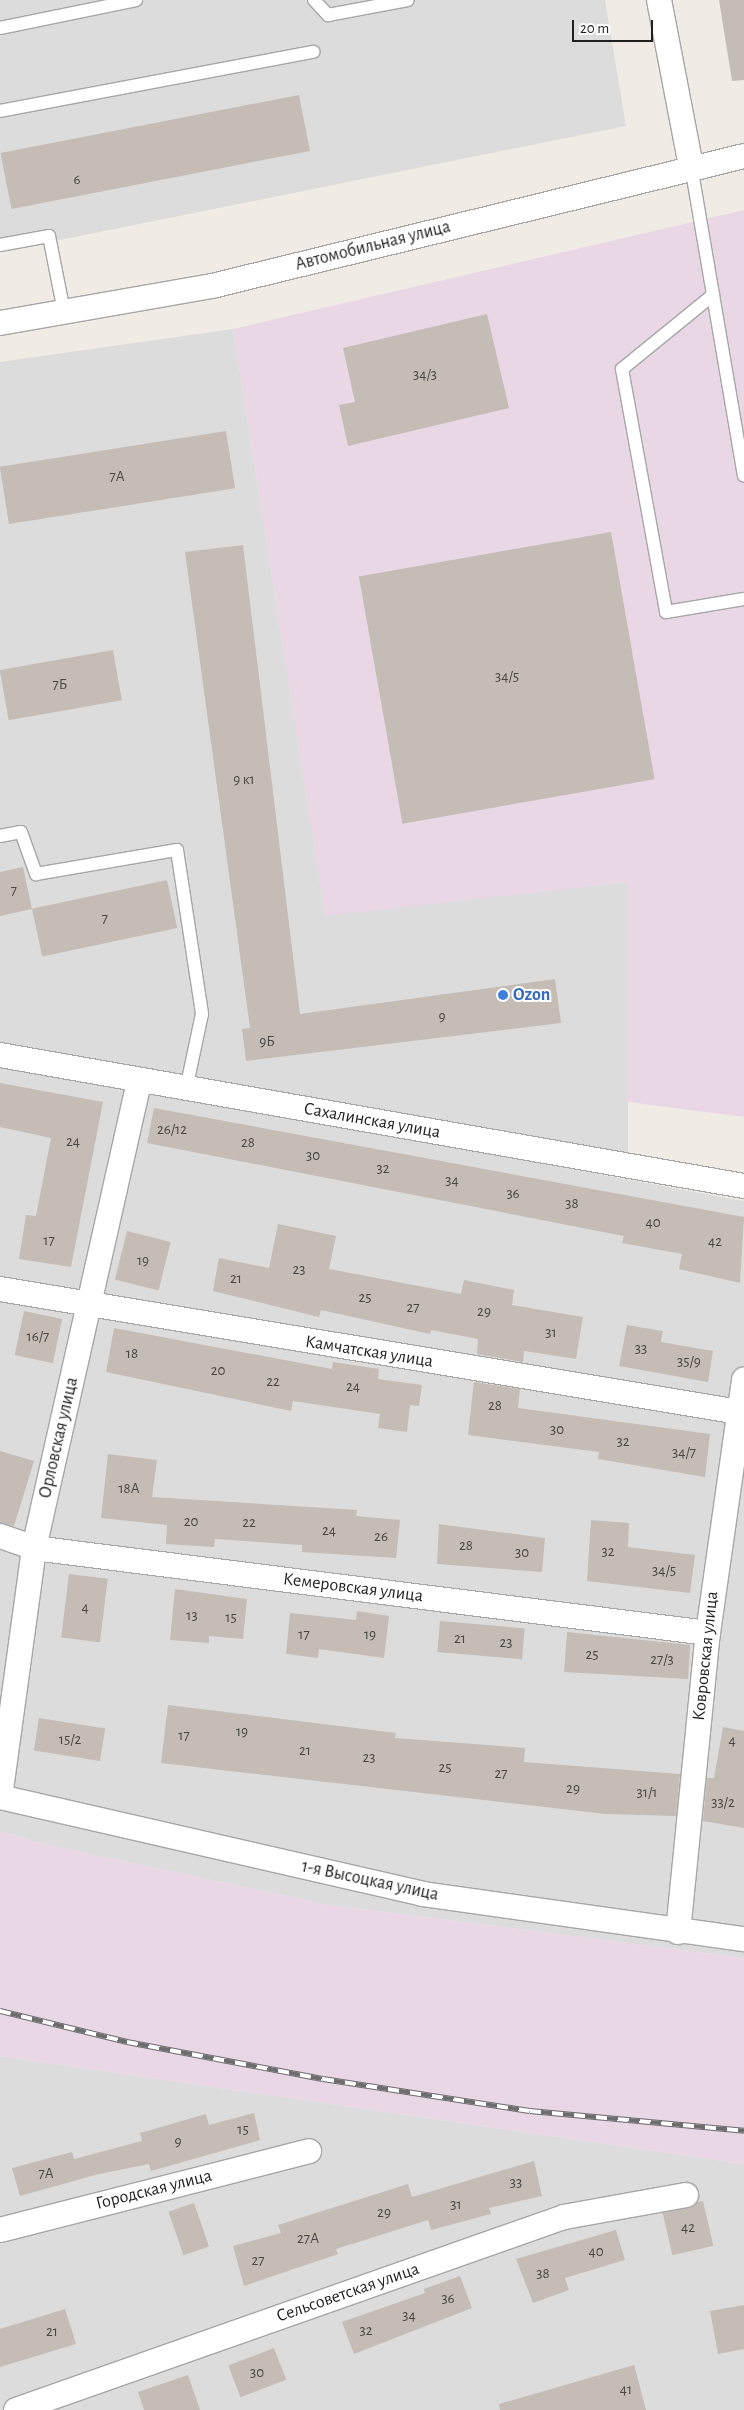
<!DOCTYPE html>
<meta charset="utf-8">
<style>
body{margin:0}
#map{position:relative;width:744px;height:2410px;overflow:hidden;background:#f0ece5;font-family:"Alegreya Sans",sans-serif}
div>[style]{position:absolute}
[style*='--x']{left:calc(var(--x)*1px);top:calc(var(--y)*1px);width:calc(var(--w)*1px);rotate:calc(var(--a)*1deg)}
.residential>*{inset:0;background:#dddcdc}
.industrial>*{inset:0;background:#e9d7e6}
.building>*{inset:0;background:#c4bcb5;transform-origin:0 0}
.roads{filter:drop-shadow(1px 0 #a6a6a6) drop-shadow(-1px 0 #a6a6a6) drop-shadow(0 1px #a6a6a6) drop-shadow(0 -1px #a6a6a6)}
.lane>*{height:12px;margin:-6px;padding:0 6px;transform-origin:6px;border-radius:6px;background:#fff}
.street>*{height:24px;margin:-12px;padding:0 12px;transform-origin:12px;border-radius:12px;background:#fff}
.rail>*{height:5.5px;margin-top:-2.75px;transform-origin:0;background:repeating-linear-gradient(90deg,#fff 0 11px,#6d6d6d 0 22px);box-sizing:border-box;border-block:1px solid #6d6d6d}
.dots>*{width:14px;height:14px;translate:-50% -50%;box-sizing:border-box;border:2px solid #fff;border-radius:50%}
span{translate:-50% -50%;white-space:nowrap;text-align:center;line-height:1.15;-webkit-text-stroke:4px #fff;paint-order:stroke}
.number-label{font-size:15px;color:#484644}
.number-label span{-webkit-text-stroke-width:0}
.street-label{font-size:18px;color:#1f1f1f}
.shop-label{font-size:18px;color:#366cbe;font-weight:700}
.left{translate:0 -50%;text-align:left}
.scale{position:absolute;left:572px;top:20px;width:81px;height:22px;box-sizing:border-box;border:2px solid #1f1f1f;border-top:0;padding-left:6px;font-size:15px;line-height:18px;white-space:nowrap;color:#1f1f1f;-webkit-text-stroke:4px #fff;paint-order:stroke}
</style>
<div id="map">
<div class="residential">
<div style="clip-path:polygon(0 0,605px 0,626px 126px,0 252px)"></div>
<div style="clip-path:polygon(233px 329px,325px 915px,628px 882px,628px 1170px,0 1045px,0 362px)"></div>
<div style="clip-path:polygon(0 1064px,744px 1201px,744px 1958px,323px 1904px,38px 1843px,0 1831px)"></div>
<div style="clip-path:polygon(0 2056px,744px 2164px,744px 2410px,0 2410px)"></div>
</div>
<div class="industrial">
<div style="clip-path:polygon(744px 210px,744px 1117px,628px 1102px,628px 882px,325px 916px,233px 329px)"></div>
<div style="clip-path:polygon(0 1831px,38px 1843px,323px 1904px,744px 1958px,744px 2164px,0 2056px)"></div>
</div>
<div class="building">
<div style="clip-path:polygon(719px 0,744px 0,744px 80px,732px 81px)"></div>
<div style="left:299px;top:95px;width:57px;height:304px;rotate:79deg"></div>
<div style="clip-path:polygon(487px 314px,509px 408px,348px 446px,339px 405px,355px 402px,343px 348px)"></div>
<div style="left:226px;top:431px;width:58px;height:229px;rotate:81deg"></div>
<div style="left:611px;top:532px;width:251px;height:256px;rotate:80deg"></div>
<div style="clip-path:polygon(243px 545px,300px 1014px,555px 979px,561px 1023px,246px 1061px,242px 1029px,250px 1028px,185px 552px)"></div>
<div style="left:113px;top:650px;width:51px;height:115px;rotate:80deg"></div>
<div style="clip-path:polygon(23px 867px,32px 909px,0 916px,0 872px)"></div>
<div style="left:167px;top:880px;width:49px;height:138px;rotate:78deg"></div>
<div style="clip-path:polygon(0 1083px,103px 1102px,71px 1267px,19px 1259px,26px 1215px,36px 1216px,51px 1138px,0 1127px)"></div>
<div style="clip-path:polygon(154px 1108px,744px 1217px,740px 1283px,679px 1269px,682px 1254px,622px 1243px,624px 1236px,147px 1143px)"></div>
<div style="clip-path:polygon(278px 1224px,336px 1236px,329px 1269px,461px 1294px,464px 1280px,514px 1290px,512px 1305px,583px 1317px,576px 1359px,524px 1351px,523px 1362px,477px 1354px,478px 1339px,431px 1330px,430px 1334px,321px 1310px,319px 1317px,213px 1291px,219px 1258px,269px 1268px)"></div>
<div style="left:127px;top:1231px;width:45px;height:50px;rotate:14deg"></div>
<div style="left:24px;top:1311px;width:39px;height:45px;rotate:12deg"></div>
<div style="clip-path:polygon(627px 1325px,663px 1331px,661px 1342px,713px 1351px,708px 1382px,619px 1366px)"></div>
<div style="clip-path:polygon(114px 1328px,332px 1369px,333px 1362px,379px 1369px,378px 1379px,422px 1385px,419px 1406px,410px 1405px,407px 1432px,378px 1428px,380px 1414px,293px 1401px,291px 1411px,106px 1372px)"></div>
<div style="clip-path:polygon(474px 1382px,520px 1389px,518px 1408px,710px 1434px,705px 1477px,598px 1459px,599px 1452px,468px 1435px)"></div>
<div style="clip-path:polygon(0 1451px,34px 1461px,14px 1526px,0 1523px)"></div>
<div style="clip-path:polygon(108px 1454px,157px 1460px,152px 1497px,357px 1510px,356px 1516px,400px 1520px,396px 1558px,302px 1552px,302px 1545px,215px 1539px,214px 1547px,166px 1544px,167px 1525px,101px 1518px)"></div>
<div style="clip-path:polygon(591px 1520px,629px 1523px,628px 1547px,695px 1555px,690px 1593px,587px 1581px)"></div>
<div style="clip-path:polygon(439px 1524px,545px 1538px,542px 1572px,437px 1564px)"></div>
<div style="left:69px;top:1574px;width:39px;height:64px;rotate:7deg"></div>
<div style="clip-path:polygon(175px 1589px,247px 1599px,243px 1639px,209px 1636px,209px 1643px,170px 1640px)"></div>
<div style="clip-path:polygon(357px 1611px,389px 1616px,384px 1658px,319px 1649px,318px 1658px,286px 1654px,290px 1613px,356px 1620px)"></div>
<div style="left:440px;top:1621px;width:85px;height:31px;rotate:5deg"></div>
<div style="clip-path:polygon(567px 1632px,690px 1645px,688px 1679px,564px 1672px)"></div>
<div style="clip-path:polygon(168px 1705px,396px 1733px,395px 1738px,525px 1748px,524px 1762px,680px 1774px,676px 1816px,605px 1814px,161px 1763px)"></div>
<div style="left:39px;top:1718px;width:67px;height:33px;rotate:9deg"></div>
<div style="clip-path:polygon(723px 1727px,744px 1731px,744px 1828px,703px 1821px,707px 1778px,714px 1778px)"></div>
<div style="clip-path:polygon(254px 2113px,260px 2140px,151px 2171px,149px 2164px,99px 2174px,20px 2196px,12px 2168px,72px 2152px,74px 2159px,142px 2141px,140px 2133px,206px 2114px,209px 2125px)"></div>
<div style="clip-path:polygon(534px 2161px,542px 2196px,489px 2208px,491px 2214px,431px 2230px,428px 2220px,336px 2249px,338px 2254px,244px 2286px,233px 2246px,281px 2233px,278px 2225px,408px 2184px,412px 2197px)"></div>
<div style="left:703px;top:2201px;width:46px;height:42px;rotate:77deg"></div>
<div style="left:194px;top:2203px;width:46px;height:27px;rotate:71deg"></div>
<div style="clip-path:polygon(616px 2230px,625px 2260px,565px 2278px,569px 2290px,533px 2303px,516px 2259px)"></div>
<div style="clip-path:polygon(460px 2276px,472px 2308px,354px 2354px,342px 2322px,425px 2293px,424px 2289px)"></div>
<div style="clip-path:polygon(744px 2305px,744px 2349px,718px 2354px,710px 2311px)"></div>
<div style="clip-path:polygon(65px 2309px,76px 2344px,0 2367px,0 2329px)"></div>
<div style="left:274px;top:2348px;width:34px;height:49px;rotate:69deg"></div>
<div style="clip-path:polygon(634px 2365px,646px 2410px,500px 2410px,499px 2404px)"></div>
<div style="clip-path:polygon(188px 2375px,200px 2410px,144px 2410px,138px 2392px)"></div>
</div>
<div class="roads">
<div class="lane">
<div style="--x:314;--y:0;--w:21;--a:47"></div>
<div style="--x:328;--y:15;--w:81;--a:-10.6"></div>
<div style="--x:0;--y:28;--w:139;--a:-11.6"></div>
<div style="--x:0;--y:111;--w:319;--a:-10.7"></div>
<div style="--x:691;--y:166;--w:314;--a:80.3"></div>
<div style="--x:0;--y:245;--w:50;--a:-10.4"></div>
<div style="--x:49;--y:236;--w:77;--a:78.8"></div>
<div style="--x:713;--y:295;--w:117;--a:140.9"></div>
<div style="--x:622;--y:369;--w:247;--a:79.7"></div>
<div style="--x:666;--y:612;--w:79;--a:-9.5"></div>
<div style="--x:0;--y:836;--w:21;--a:-11"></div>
<div style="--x:21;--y:832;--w:45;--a:70.3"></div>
<div style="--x:36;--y:874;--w:143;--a:-9.7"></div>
<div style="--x:177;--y:850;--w:166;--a:81.3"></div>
<div style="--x:202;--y:1014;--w:77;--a:102"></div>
</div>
<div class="street">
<div style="--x:659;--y:0;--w:169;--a:79.1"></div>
<div style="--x:0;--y:323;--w:215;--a:-9.9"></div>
<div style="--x:212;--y:286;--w:548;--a:-13.73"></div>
<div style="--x:0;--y:1055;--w:755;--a:9.99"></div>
<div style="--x:0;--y:1289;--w:749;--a:9.45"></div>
<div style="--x:0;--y:1536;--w:36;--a:19"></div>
<div style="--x:34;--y:1548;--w:679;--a:7.19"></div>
<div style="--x:0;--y:1797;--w:434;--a:12.9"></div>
<div style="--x:423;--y:1894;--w:324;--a:8"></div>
<div style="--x:0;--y:1797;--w:251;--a:-82.2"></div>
<div style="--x:34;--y:1548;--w:478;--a:-77.3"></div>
<div style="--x:678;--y:1932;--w:301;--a:-84.3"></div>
<div style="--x:708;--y:1633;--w:256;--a:-81.9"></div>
<div style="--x:0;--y:2230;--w:319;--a:-14.3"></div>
<div style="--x:16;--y:2410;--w:581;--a:-19.4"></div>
<div style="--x:564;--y:2217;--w:124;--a:-10.2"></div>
</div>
</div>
<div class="rail">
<div style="--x:0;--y:2011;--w:131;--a:13.7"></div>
<div style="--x:127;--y:2042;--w:199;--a:10.7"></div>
<div style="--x:323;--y:2079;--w:209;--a:8.8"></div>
<div style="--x:530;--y:2111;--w:215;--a:5.3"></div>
</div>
<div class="dots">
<div style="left:503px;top:995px;background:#3f7fe0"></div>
</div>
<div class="number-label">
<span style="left:77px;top:180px">6</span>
<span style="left:425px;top:375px">34/3</span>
<span style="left:117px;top:477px">7А</span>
<span style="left:507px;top:677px">34/5</span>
<span style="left:60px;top:685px">7Б</span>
<span style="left:244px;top:780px">9 к1</span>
<span style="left:14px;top:891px">7</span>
<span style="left:105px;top:919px">7</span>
<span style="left:442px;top:1017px">9</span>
<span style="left:267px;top:1042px">9Б</span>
<span style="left:172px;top:1130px">26/12</span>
<span style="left:73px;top:1142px">24</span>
<span style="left:248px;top:1143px">28</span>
<span style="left:313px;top:1156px">30</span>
<span style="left:383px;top:1169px">32</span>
<span style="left:452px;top:1181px">34</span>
<span style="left:513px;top:1194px">36</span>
<span style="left:572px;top:1204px">38</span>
<span style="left:653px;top:1223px">40</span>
<span style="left:49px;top:1241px">17</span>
<span style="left:715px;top:1242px">42</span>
<span style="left:143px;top:1261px">19</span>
<span style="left:299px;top:1270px">23</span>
<span style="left:236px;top:1279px">21</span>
<span style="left:365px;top:1298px">25</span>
<span style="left:413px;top:1308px">27</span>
<span style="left:484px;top:1312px">29</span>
<span style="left:551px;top:1333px">31</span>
<span style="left:38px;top:1337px">16/7</span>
<span style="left:641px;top:1349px">33</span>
<span style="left:132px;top:1354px">18</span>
<span style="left:689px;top:1362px">35/9</span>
<span style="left:218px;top:1371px">20</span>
<span style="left:273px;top:1382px">22</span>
<span style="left:353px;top:1387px">24</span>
<span style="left:495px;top:1406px">28</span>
<span style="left:557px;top:1430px">30</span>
<span style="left:623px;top:1442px">32</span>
<span style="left:684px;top:1453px">34/7</span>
<span style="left:129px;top:1489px">18А</span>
<span style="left:191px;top:1522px">20</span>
<span style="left:249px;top:1523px">22</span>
<span style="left:329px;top:1531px">24</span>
<span style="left:381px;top:1537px">26</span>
<span style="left:466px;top:1546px">28</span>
<span style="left:608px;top:1552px">32</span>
<span style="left:522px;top:1553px">30</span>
<span style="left:664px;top:1571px">34/5</span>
<span style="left:85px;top:1608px">4</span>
<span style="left:192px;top:1616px">13</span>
<span style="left:231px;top:1618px">15</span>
<span style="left:304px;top:1635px">17</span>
<span style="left:370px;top:1635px">19</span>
<span style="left:460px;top:1639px">21</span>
<span style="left:506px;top:1643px">23</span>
<span style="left:592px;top:1655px">25</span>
<span style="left:662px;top:1660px">27/3</span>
<span style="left:242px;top:1732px">19</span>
<span style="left:184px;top:1736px">17</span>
<span style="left:70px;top:1740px">15/2</span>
<span style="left:732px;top:1741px">4</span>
<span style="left:305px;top:1751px">21</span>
<span style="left:369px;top:1758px">23</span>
<span style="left:445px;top:1768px">25</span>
<span style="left:501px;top:1774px">27</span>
<span style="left:573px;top:1789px">29</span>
<span style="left:647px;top:1793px">31/1</span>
<span style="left:723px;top:1803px">33/2</span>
<span style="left:243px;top:2130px">15</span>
<span style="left:178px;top:2142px">9</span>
<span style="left:46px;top:2174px">7А</span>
<span style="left:516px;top:2183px">33</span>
<span style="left:456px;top:2205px">31</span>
<span style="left:384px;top:2213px">29</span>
<span style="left:688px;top:2228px">42</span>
<span style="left:308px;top:2239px">27А</span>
<span style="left:596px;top:2252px">40</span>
<span style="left:258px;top:2261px">27</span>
<span style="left:543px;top:2274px">38</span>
<span style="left:448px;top:2299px">36</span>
<span style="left:409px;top:2316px">34</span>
<span style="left:366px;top:2331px">32</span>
<span style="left:52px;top:2332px">21</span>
<span style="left:257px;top:2373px">30</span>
<span style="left:626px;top:2390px">41</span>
</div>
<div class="street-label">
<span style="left:373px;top:246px;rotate:-14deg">Автомобильная улица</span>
<span style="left:372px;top:1121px;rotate:10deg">Сахалинская улица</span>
<span style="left:369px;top:1352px;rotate:9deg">Камчатская улица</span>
<span style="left:59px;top:1438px;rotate:-77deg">Орловская улица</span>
<span style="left:353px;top:1588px;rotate:7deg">Кемеровская улица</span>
<span style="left:706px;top:1656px;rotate:-84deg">Ковровская улица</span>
<span style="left:370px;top:1881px;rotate:12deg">1-я Высоцкая улица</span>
<span style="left:154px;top:2190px;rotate:-14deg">Городская улица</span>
<span style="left:348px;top:2293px;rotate:-19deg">Сельсоветская улица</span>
</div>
<div class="shop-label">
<span class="left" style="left:513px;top:995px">Ozon</span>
</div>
<div class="scale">20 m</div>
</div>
